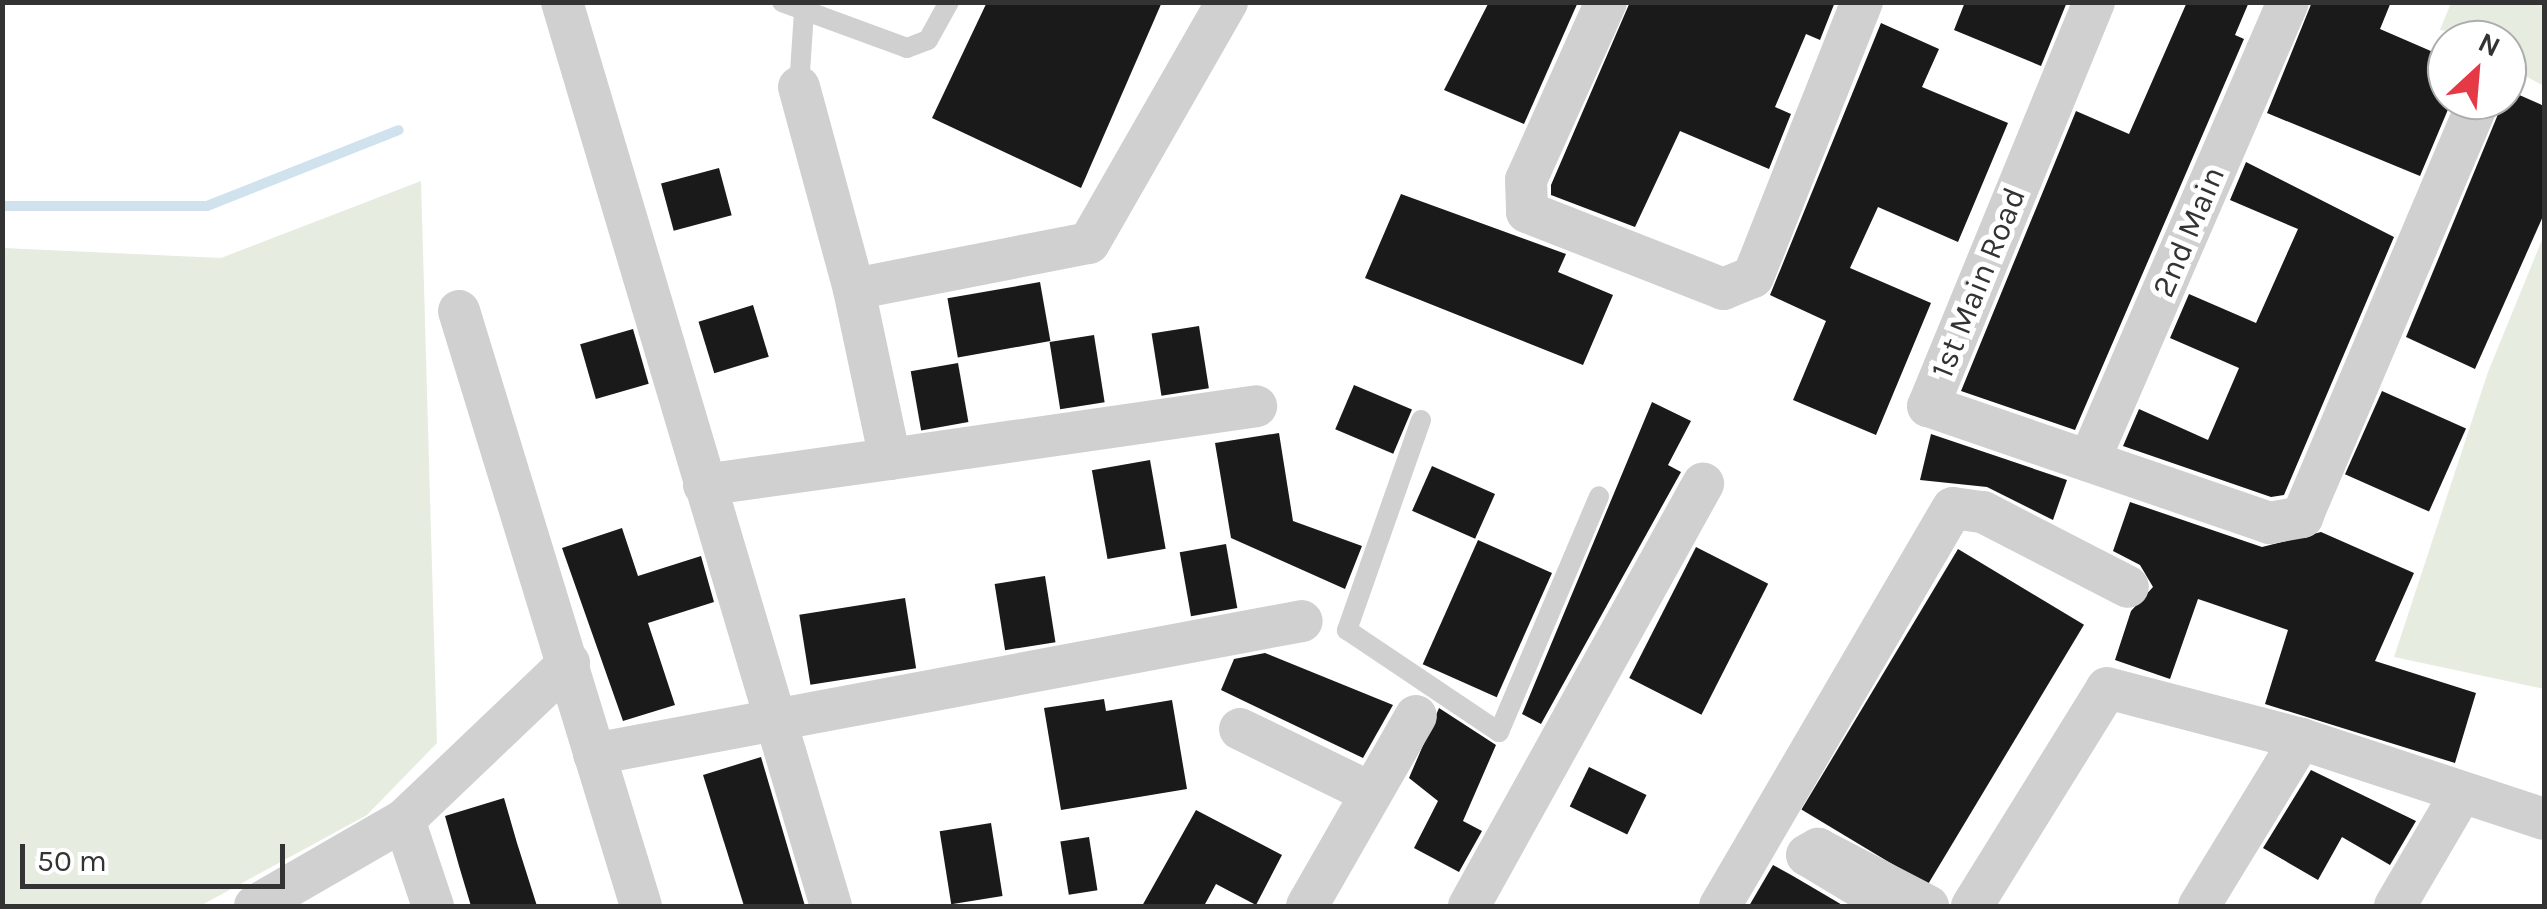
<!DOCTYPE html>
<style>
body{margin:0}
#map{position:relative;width:2547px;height:909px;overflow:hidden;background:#fff;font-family:Karla,sans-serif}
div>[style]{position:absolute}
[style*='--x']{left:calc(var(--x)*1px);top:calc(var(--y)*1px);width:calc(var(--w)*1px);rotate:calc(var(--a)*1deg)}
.green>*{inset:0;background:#e6ecdf}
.stream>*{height:10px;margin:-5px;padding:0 5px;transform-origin:5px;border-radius:5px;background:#cfe2ee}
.building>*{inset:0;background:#1a1a1a;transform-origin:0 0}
.lane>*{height:20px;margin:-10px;padding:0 10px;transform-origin:10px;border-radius:10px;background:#d0d0d0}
.street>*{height:42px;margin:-21px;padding:0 21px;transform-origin:21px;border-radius:21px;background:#d0d0d0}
span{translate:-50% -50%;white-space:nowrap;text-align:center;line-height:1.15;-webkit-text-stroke:10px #fff;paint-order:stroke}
.street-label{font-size:32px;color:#333}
.frame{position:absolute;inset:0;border:5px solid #333;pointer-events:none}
.north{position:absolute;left:2427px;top:20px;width:100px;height:100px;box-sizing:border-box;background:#fff;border:2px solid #adadad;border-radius:50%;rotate:26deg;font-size:28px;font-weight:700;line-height:40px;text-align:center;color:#333}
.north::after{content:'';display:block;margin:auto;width:35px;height:45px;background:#e63946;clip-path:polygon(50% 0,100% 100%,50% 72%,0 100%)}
.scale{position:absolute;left:20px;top:844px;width:265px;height:45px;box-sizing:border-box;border:5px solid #333;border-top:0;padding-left:12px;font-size:30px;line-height:35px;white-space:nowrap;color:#333;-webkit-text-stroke:8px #fff;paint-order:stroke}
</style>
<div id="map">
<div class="green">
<div style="clip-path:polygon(2451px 3px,2544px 3px,2544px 86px,2507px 66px,2507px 40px,2440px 30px)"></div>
<div style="clip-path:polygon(421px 181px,437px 743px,367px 815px,200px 906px,3px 906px,3px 248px,221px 258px)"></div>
<div style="clip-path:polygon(2544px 235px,2544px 689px,2394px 657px,2488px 372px)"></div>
</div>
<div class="stream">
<div style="--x:2;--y:206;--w:205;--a:0"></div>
<div style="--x:207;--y:206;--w:206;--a:-21.6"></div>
</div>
<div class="building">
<div style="clip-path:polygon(987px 2px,1162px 2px,1081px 188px,932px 118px)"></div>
<div style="clip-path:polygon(1489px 2px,1578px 2px,1524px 124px,1444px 90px)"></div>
<div style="clip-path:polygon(1630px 2px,1835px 2px,1820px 40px,1806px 34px,1775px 107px,1791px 114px,1769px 169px,1680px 131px,1635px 227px,1551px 195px,1551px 185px)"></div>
<div style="clip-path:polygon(1965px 2px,2067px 2px,2041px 66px,1954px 30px)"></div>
<div style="clip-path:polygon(2187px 2px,2249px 2px,2235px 35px,2244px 39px,2075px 430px,1961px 391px,2076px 111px,2129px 134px)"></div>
<div style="clip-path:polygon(2312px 2px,2391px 2px,2380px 29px,2447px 58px,2452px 100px,2420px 176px,2267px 113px)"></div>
<div style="clip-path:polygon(1881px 23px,1939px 49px,1922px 87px,2008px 123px,1958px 242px,1878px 207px,1850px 268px,1931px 303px,1876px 435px,1793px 400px,1826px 321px,1770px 295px)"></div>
<div style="clip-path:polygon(2508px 90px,2544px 106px,2544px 214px,2475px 369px,2406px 337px)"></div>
<div style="clip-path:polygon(2246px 162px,2394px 237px,2284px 495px,2271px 497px,2123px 446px,2139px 409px,2208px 440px,2239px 368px,2170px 338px,2189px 294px,2256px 323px,2298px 229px,2230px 200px)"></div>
<div style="left:719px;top:168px;width:49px;height:60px;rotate:75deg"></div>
<div style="clip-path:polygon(1401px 194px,1566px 254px,1558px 272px,1613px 295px,1583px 365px,1365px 278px)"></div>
<div style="left:1040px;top:282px;width:60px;height:94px;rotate:80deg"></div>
<div style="left:753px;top:305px;width:54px;height:57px;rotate:73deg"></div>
<div style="left:1199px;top:326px;width:63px;height:48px;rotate:81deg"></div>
<div style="left:633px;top:329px;width:57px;height:55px;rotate:74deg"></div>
<div style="left:1094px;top:335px;width:68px;height:45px;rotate:81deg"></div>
<div style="left:958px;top:363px;width:60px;height:48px;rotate:80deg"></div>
<div style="left:1354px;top:385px;width:63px;height:48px;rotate:23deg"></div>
<div style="left:2382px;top:391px;width:92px;height:91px;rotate:24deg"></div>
<div style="clip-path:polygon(1652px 402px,1691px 421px,1668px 465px,1681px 472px,1541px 724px,1522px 714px)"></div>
<div style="clip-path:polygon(1279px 433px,1293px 521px,1362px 546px,1345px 589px,1231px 538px,1215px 443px)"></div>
<div style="clip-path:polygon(1931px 434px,2067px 480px,2053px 520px,1987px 487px,1920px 480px)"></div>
<div style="left:1150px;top:460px;width:90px;height:59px;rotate:80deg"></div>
<div style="left:1432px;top:466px;width:69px;height:49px;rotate:24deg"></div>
<div style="clip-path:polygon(2130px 502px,2262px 547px,2321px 532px,2414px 573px,2375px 661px,2476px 693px,2455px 763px,2265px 704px,2288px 630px,2207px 602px,2198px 599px,2170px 679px,2115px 660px,2131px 611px,2153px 587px,2140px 565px,2113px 551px)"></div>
<div style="clip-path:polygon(622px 528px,638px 576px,701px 556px,714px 602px,648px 623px,675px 705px,623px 721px,562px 548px)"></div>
<div style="left:1478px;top:540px;width:81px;height:136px;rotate:24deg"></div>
<div style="left:1226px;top:544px;width:65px;height:47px;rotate:80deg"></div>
<div style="left:1696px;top:547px;width:81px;height:147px;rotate:27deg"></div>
<div style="left:1958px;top:549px;width:147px;height:304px;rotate:31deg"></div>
<div style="left:1045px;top:576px;width:67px;height:51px;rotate:81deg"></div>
<div style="left:905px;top:598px;width:71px;height:107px;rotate:81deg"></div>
<div style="clip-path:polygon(1265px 653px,1393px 705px,1363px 758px,1221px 690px,1234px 659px)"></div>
<div style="clip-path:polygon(1104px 699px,1106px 711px,1172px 700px,1187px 789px,1061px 810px,1044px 708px)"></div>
<div style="clip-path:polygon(1439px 708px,1496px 745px,1463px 821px,1482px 831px,1459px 872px,1414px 848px,1438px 801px,1409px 778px)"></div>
<div style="clip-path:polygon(761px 757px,805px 906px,744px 906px,703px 775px)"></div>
<div style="left:1589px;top:767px;width:64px;height:44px;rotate:26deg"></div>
<div style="clip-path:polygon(2311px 770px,2416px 821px,2390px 865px,2342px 837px,2318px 880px,2263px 848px)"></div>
<div style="clip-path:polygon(504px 798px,517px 843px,537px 906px,471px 906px,459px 866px,445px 816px)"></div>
<div style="clip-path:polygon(1196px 810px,1282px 855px,1256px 905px,1216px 884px,1204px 906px,1142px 906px)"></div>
<div style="left:991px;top:823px;width:74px;height:52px;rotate:81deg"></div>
<div style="left:1089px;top:837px;width:54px;height:29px;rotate:81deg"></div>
<div style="clip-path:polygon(1773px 865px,1793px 876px,1844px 906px,1749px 906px)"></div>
</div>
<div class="lane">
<div style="--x:782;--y:2;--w:133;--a:20.2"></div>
<div style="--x:907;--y:48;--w:22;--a:-21"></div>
<div style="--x:928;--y:40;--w:43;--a:-61.1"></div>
<div style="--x:799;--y:87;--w:76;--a:-86.2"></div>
<div style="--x:1421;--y:420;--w:223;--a:109.4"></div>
<div style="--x:1347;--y:630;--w:183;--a:33.9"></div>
<div style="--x:1499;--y:732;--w:256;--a:-67"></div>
</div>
<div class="street">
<div style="--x:562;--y:2;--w:943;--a:73.43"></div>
<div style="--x:1606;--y:2;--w:195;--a:114.2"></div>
<div style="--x:1526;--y:180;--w:32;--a:88"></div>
<div style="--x:1527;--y:212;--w:211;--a:21.4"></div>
<div style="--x:1723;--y:289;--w:32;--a:-22"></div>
<div style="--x:1753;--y:277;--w:296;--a:-68.4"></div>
<div style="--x:2094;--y:2;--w:437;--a:112.3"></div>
<div style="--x:1928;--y:406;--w:361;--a:18.9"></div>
<div style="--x:2269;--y:523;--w:34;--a:-10"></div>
<div style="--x:2302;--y:517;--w:453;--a:-67"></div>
<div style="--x:799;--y:87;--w:209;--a:74.8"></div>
<div style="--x:459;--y:311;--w:622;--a:72.99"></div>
<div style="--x:890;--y:459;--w:370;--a:-8.2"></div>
<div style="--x:2089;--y:461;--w:500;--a:-66.56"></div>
<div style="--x:704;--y:485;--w:188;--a:-8"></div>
<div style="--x:890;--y:459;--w:174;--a:-102"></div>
<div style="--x:854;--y:289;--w:239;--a:-11.1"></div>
<div style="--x:1089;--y:243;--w:278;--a:-60.2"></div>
<div style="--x:1240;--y:729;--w:146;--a:26"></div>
<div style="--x:594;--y:754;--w:720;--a:-10.64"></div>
<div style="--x:404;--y:820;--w:91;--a:71.4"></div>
<div style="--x:255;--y:906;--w:172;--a:-30"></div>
<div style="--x:404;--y:820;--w:228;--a:-43.6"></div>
<div style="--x:1307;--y:906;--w:219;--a:-60.2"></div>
<div style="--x:1469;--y:906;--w:483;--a:-61"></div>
<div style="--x:1720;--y:906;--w:461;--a:-59.7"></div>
<div style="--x:1953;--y:508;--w:30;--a:8"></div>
<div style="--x:1983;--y:512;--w:163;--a:27.3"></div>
<div style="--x:1892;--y:906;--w:99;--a:-149"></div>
<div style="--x:1807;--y:855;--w:13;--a:-29"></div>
<div style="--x:1818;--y:849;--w:124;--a:27.4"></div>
<div style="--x:1972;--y:906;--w:256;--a:-58.2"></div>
<div style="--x:2107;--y:688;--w:201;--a:14.7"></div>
<div style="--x:2301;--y:739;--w:256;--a:18.2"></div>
<div style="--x:2199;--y:906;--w:196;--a:-58.6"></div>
<div style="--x:2395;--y:906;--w:129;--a:-59.6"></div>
</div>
<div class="street-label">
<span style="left:2189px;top:232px;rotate:-67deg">2nd Main</span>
<span style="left:1979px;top:283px;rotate:-68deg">1st Main Road</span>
</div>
<div class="frame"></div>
<div class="north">N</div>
<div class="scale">50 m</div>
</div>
